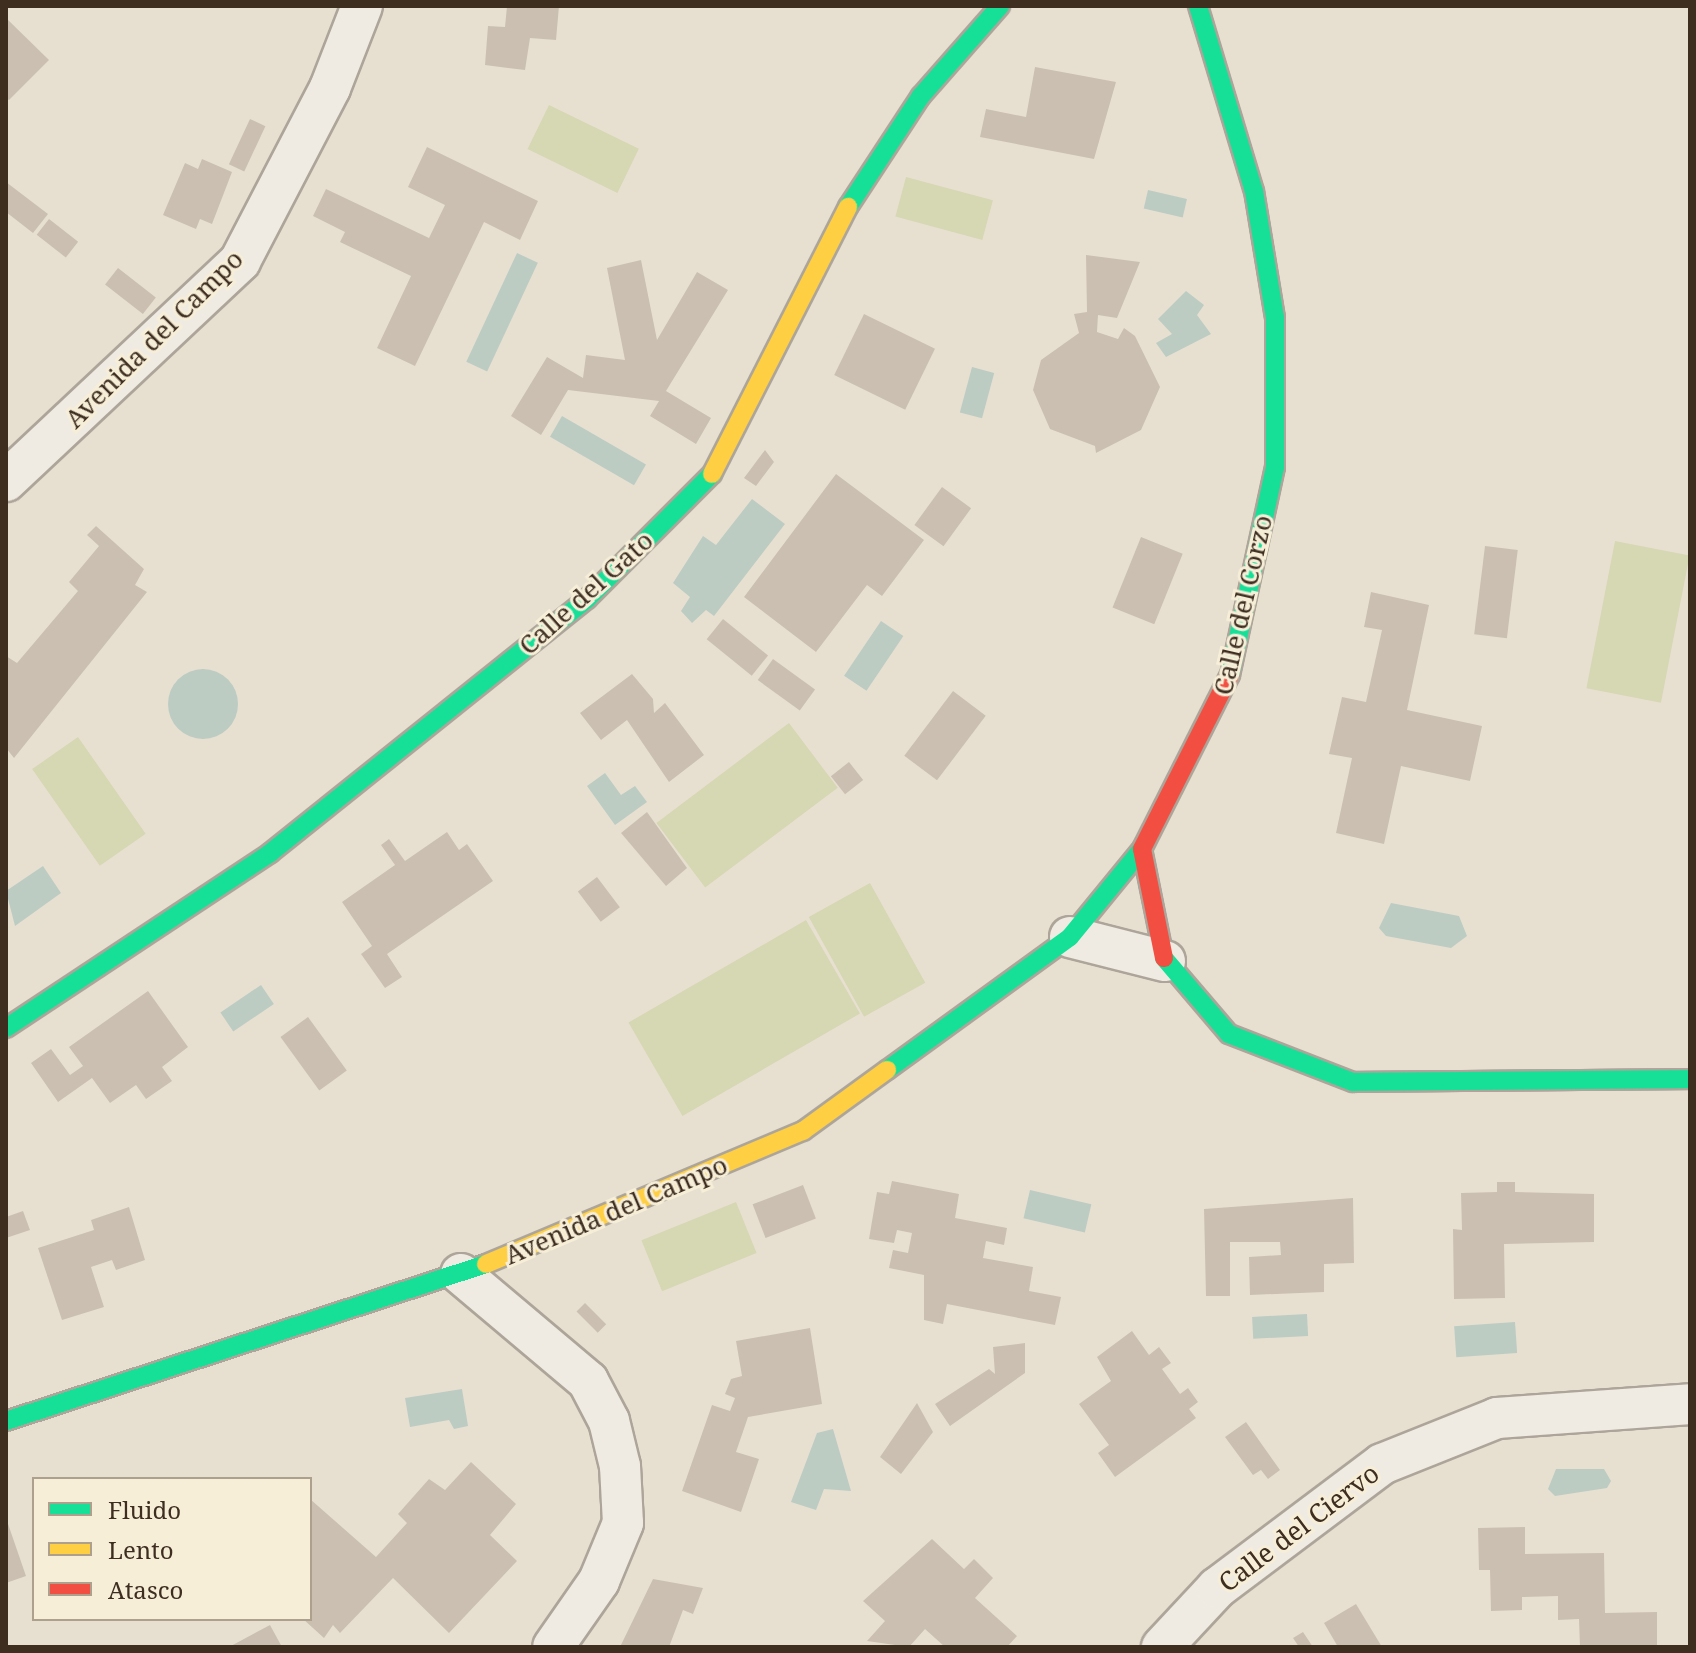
<!DOCTYPE html>
<style>
body{margin:0}
#map{position:relative;width:1696px;height:1653px;overflow:hidden;background:#e7e0d1;font-family:"Noto Serif",serif}
div>[style]{position:absolute}
[style*='--x']{left:calc(var(--x)*1px);top:calc(var(--y)*1px);width:calc(var(--w)*1px);rotate:calc(var(--a)*1deg)}
.green>*{inset:0;background:#d6d7b3;transform-origin:0 0}
.water>*{inset:0;background:#bcccc2;transform-origin:0 0}
.round{border-radius:50%}
.building>*{inset:0;background:#cbbfb2;transform-origin:0 0}
.roads{filter:drop-shadow(2px 0 #ada599) drop-shadow(-2px 0 #ada599) drop-shadow(0 2px #ada599) drop-shadow(0 -2px #ada599)}
.street>*{height:40px;margin:-20px;padding:0 20px;transform-origin:20px;border-radius:20px;background:#efebe3}
.fast>*{height:18px;margin:-9px;padding:0 9px;transform-origin:9px;border-radius:9px;background:#16e098}
.slow>*{height:18px;margin:-9px;padding:0 9px;transform-origin:9px;border-radius:9px;background:#ffcf43}
.jam>*{height:18px;margin:-9px;padding:0 9px;transform-origin:9px;border-radius:9px;background:#f24e42}
span{translate:-50% -50%;white-space:nowrap;text-align:center;line-height:1.15;-webkit-text-stroke:6px #f7eed8;paint-order:stroke}
.street-label{font-size:26px;color:#3d2e20}
.frame{position:absolute;inset:0;border:8px solid #3d2e20;pointer-events:none}
.legend{position:absolute;left:32px;top:1477px;width:280px;height:144px;box-sizing:border-box;background:#f7eed8;border:2px solid #ada18e;margin:0;padding:10px 14px;list-style:none;font-size:24px;color:#3d2e20}
.legend li{display:flex;align-items:center;gap:16px;height:40px}
.legend b{width:40px;border:2px solid #ada18e}
</style>
<div id="map">
<div class="green">
<div style="left:549px;top:105px;width:100px;height:49px;rotate:26deg"></div>
<div style="left:906px;top:177px;width:90px;height:41px;rotate:15deg"></div>
<div style="left:1615px;top:541px;width:76px;height:150px;rotate:11deg"></div>
<div style="left:789px;top:723px;width:81px;height:166px;rotate:53deg"></div>
<div style="left:78px;top:737px;width:118px;height:56px;rotate:55deg"></div>
<div style="left:870px;top:883px;width:114px;height:70px;rotate:61deg"></div>
<div style="left:806px;top:920px;width:108px;height:205px;rotate:60deg"></div>
<div style="left:736px;top:1202px;width:55px;height:102px;rotate:68deg"></div>
</div>
<div class="water">
<div style="left:1148px;top:190px;width:40px;height:19px;rotate:13deg"></div>
<div style="left:517px;top:253px;width:23px;height:120px;rotate:25deg"></div>
<div style="clip-path:polygon(1186px 291px,1204px 305px,1197px 315px,1211px 334px,1166px 357px,1156px 343px,1172px 334px,1158px 319px)"></div>
<div style="left:972px;top:367px;width:23px;height:47px;rotate:15deg"></div>
<div style="left:562px;top:416px;width:97px;height:24px;rotate:30deg"></div>
<div style="clip-path:polygon(752px 499px,785px 524px,714px 616px,706px 610px,692px 623px,681px 611px,690px 597px,673px 583px,703px 536px,716px 545px)"></div>
<div style="left:881px;top:621px;width:27px;height:66px;rotate:34deg"></div>
<div class="round" style="left:168px;top:669px;width:70px;height:70px"></div>
<div style="clip-path:polygon(605px 773px,621px 795px,635px 786px,647px 802px,615px 825px,587px 786px)"></div>
<div style="clip-path:polygon(43px 866px,61px 893px,15px 926px,6px 891px)"></div>
<div style="clip-path:polygon(1391px 903px,1459px 916px,1467px 936px,1451px 948px,1386px 936px,1379px 928px)"></div>
<div style="left:261px;top:985px;width:23px;height:49px;rotate:56deg"></div>
<div style="left:1030px;top:1190px;width:63px;height:29px;rotate:13deg"></div>
<div style="left:1307px;top:1314px;width:22px;height:55px;rotate:87deg"></div>
<div style="left:1515px;top:1322px;width:31px;height:61px;rotate:86deg"></div>
<div style="clip-path:polygon(462px 1389px,468px 1426px,454px 1429px,449px 1420px,410px 1427px,405px 1398px)"></div>
<div style="clip-path:polygon(833px 1429px,851px 1491px,824px 1489px,816px 1510px,791px 1502px,817px 1433px)"></div>
<div style="clip-path:polygon(1556px 1469px,1604px 1469px,1611px 1481px,1607px 1488px,1555px 1496px,1548px 1489px)"></div>
</div>
<div class="building">
<div style="clip-path:polygon(507px 6px,559px 6px,556px 40px,530px 38px,525px 70px,485px 65px,488px 26px,505px 27px)"></div>
<div style="clip-path:polygon(6px 18px,49px 60px,9px 100px,6px 98px)"></div>
<div style="clip-path:polygon(1035px 67px,1116px 82px,1094px 159px,980px 137px,986px 109px,1026px 117px)"></div>
<div style="left:250px;top:119px;width:17px;height:50px;rotate:25deg"></div>
<div style="clip-path:polygon(427px 147px,538px 201px,520px 240px,484px 222px,415px 366px,377px 348px,411px 276px,340px 242px,345px 232px,313px 216px,326px 189px,429px 238px,445px 205px,408px 187px)"></div>
<div style="clip-path:polygon(202px 159px,232px 172px,212px 224px,200px 219px,196px 229px,163px 215px,185px 163px,198px 169px)"></div>
<div style="clip-path:polygon(6px 182px,48px 214px,33px 233px,6px 212px)"></div>
<div style="left:49px;top:219px;width:37px;height:20px;rotate:38deg"></div>
<div style="clip-path:polygon(1086px 255px,1140px 262px,1117px 318px,1098px 315px,1097px 332px,1118px 339px,1124px 328px,1135px 336px,1160px 387px,1141px 430px,1096px 453px,1095px 446px,1050px 429px,1033px 390px,1041px 360px,1079px 333px,1074px 314px,1087px 312px)"></div>
<div style="clip-path:polygon(641px 260px,657px 340px,697px 272px,728px 290px,666px 391px,711px 418px,696px 444px,650px 416px,659px 401px,568px 390px,541px 435px,511px 416px,547px 357px,583px 378px,586px 355px,625px 360px,607px 268px)"></div>
<div style="left:118px;top:268px;width:48px;height:21px;rotate:38deg"></div>
<div style="left:864px;top:314px;width:79px;height:68px;rotate:26deg"></div>
<div style="clip-path:polygon(765px 450px,774px 462px,756px 486px,744px 478px)"></div>
<div style="clip-path:polygon(836px 474px,924px 540px,882px 596px,867px 585px,816px 652px,744px 597px)"></div>
<div style="left:942px;top:487px;width:36px;height:47px;rotate:36deg"></div>
<div style="clip-path:polygon(96px 526px,144px 569px,135px 585px,147px 592px,14px 758px,6px 748px,6px 656px,17px 663px,78px 591px,69px 582px,99px 546px,87px 535px)"></div>
<div style="left:1141px;top:537px;width:45px;height:76px;rotate:22deg"></div>
<div style="left:1485px;top:546px;width:33px;height:89px;rotate:7deg"></div>
<div style="clip-path:polygon(1371px 592px,1429px 605px,1407px 710px,1482px 726px,1470px 781px,1401px 766px,1384px 844px,1336px 833px,1352px 758px,1329px 754px,1342px 697px,1366px 702px,1382px 630px,1364px 627px)"></div>
<div style="left:723px;top:619px;width:58px;height:26px;rotate:39deg"></div>
<div style="left:773px;top:659px;width:52px;height:26px;rotate:36deg"></div>
<div style="clip-path:polygon(632px 674px,653px 699px,654px 713px,665px 703px,704px 755px,669px 782px,627px 720px,601px 740px,580px 713px)"></div>
<div style="left:953px;top:691px;width:41px;height:81px;rotate:37deg"></div>
<div style="left:849px;top:762px;width:23px;height:23px;rotate:52deg"></div>
<div style="clip-path:polygon(647px 812px,687px 868px,666px 886px,621px 833px)"></div>
<div style="clip-path:polygon(447px 832px,459px 850px,467px 844px,493px 881px,387px 954px,402px 977px,385px 988px,361px 954px,372px 946px,342px 902px,395px 865px,381px 845px,389px 839px,405px 861px)"></div>
<div style="left:597px;top:877px;width:38px;height:24px;rotate:53deg"></div>
<div style="clip-path:polygon(148px 991px,188px 1047px,162px 1067px,172px 1081px,146px 1099px,136px 1085px,110px 1103px,92px 1078px,58px 1102px,31px 1063px,51px 1049px,70px 1075px,83px 1066px,69px 1047px)"></div>
<div style="left:308px;top:1017px;width:66px;height:34px;rotate:54deg"></div>
<div style="clip-path:polygon(892px 1181px,959px 1194px,955px 1218px,1007px 1228px,1004px 1245px,986px 1241px,983px 1258px,1033px 1267px,1029px 1291px,1061px 1297px,1055px 1325px,947px 1304px,943px 1324px,924px 1320px,924px 1275px,889px 1268px,893px 1250px,908px 1253px,912px 1233px,897px 1230px,894px 1243px,869px 1239px,877px 1192px,889px 1194px)"></div>
<div style="clip-path:polygon(1497px 1182px,1515px 1182px,1515px 1192px,1594px 1194px,1594px 1242px,1504px 1244px,1505px 1298px,1454px 1299px,1453px 1229px,1462px 1230px,1461px 1193px,1497px 1192px)"></div>
<div style="left:803px;top:1185px;width:36px;height:54px;rotate:69deg"></div>
<div style="clip-path:polygon(1353px 1198px,1354px 1263px,1324px 1264px,1324px 1292px,1250px 1295px,1249px 1257px,1281px 1255px,1280px 1242px,1230px 1242px,1230px 1296px,1206px 1296px,1204px 1209px)"></div>
<div style="clip-path:polygon(129px 1207px,145px 1260px,116px 1270px,112px 1260px,91px 1267px,104px 1307px,62px 1320px,38px 1248px,94px 1230px,91px 1220px)"></div>
<div style="clip-path:polygon(23px 1211px,30px 1230px,6px 1238px,6px 1217px)"></div>
<div style="left:585px;top:1303px;width:30px;height:12px;rotate:45deg"></div>
<div style="clip-path:polygon(810px 1328px,822px 1404px,748px 1417px,736px 1452px,759px 1459px,741px 1512px,682px 1491px,712px 1405px,730px 1411px,735px 1398px,725px 1394px,731px 1379px,742px 1376px,736px 1341px)"></div>
<div style="clip-path:polygon(1132px 1331px,1149px 1355px,1159px 1347px,1171px 1363px,1162px 1369px,1180px 1394px,1188px 1388px,1198px 1402px,1189px 1409px,1196px 1418px,1115px 1477px,1098px 1453px,1109px 1445px,1079px 1404px,1111px 1381px,1097px 1357px)"></div>
<div style="clip-path:polygon(1025px 1343px,1025px 1373px,950px 1426px,935px 1404px,989px 1369px,995px 1374px,993px 1347px)"></div>
<div style="clip-path:polygon(917px 1403px,933px 1432px,901px 1474px,880px 1457px)"></div>
<div style="clip-path:polygon(1246px 1422px,1280px 1470px,1268px 1479px,1261px 1470px,1253px 1475px,1225px 1437px)"></div>
<div style="clip-path:polygon(471px 1462px,516px 1504px,490px 1535px,517px 1561px,449px 1633px,393px 1578px,340px 1633px,333px 1625px,324px 1638px,303px 1619px,310px 1619px,310px 1499px,376px 1557px,407px 1523px,398px 1514px,429px 1479px,445px 1490px)"></div>
<div style="clip-path:polygon(6px 1518px,26px 1576px,6px 1583px)"></div>
<div style="clip-path:polygon(1525px 1527px,1525px 1554px,1604px 1553px,1605px 1613px,1657px 1612px,1657px 1647px,1580px 1647px,1579px 1619px,1558px 1620px,1558px 1596px,1522px 1597px,1522px 1610px,1491px 1611px,1490px 1570px,1479px 1570px,1478px 1528px)"></div>
<div style="clip-path:polygon(932px 1539px,964px 1569px,974px 1559px,993px 1578px,975px 1598px,1017px 1636px,1007px 1647px,945px 1647px,925px 1629px,909px 1647px,867px 1641px,885px 1621px,863px 1601px)"></div>
<div style="clip-path:polygon(653px 1579px,703px 1588px,693px 1614px,683px 1610px,669px 1647px,620px 1647px)"></div>
<div style="clip-path:polygon(1356px 1604px,1382px 1647px,1338px 1647px,1324px 1623px)"></div>
<div style="clip-path:polygon(270px 1625px,282px 1647px,229px 1647px)"></div>
<div style="clip-path:polygon(1303px 1632px,1313px 1647px,1299px 1647px,1293px 1638px)"></div>
</div>
<div class="roads">
<div class="street">
<div style="--x:6;--y:481;--w:321;--a:-43.2"></div>
<div style="--x:240;--y:261;--w:195;--a:-62.5"></div>
<div style="--x:330;--y:88;--w:88;--a:-68.7"></div>
<div style="--x:1070;--y:937;--w:98;--a:14.2"></div>
<div style="--x:461;--y:1274;--w:166;--a:40.1"></div>
<div style="--x:588;--y:1381;--w:45;--a:62.3"></div>
<div style="--x:609;--y:1421;--w:46;--a:76.3"></div>
<div style="--x:620;--y:1466;--w:57;--a:87"></div>
<div style="--x:623;--y:1523;--w:63;--a:112.5"></div>
<div style="--x:599;--y:1581;--w:80;--a:124.9"></div>
<div style="--x:1162;--y:1647;--w:81;--a:-47"></div>
<div style="--x:1217;--y:1588;--w:206;--a:-36.9"></div>
<div style="--x:1382;--y:1464;--w:124;--a:-21.8"></div>
<div style="--x:1497;--y:1418;--w:194;--a:-4.1"></div>
</div>
<div class="fast">
<div style="--x:1198;--y:6;--w:193;--a:73.2"></div>
<div style="--x:1254;--y:191;--w:129;--a:80.6"></div>
<div style="--x:1275;--y:318;--w:149;--a:90"></div>
<div style="--x:1275;--y:467;--w:213;--a:102.2"></div>
<div style="--x:848;--y:207;--w:133;--a:-56.7"></div>
<div style="--x:921;--y:96;--w:120;--a:-48.7"></div>
<div style="--x:1164;--y:958;--w:100;--a:49.5"></div>
<div style="--x:1229;--y:1034;--w:133;--a:21.2"></div>
<div style="--x:1353;--y:1082;--w:337;--a:-0.5"></div>
<div style="--x:6;--y:1028;--w:317;--a:-33.5"></div>
<div style="--x:270;--y:853;--w:406;--a:-38.7"></div>
<div style="--x:587;--y:599;--w:177;--a:-45"></div>
<div style="--x:887;--y:1070;--w:226;--a:-36"></div>
<div style="--x:1070;--y:937;--w:114;--a:-50.7"></div>
<div style="--x:6;--y:1421;--w:505;--a:-18.11"></div>
</div>
<div class="slow">
<div style="--x:712;--y:474;--w:300;--a:-63"></div>
<div style="--x:486;--y:1264;--w:344;--a:-22.8"></div>
<div style="--x:803;--y:1131;--w:104;--a:-36"></div>
</div>
<div class="jam">
<div style="--x:1164;--y:958;--w:111;--a:-101.4"></div>
<div style="--x:1142;--y:849;--w:195;--a:-63.2"></div>
</div>
</div>
<div class="street-label">
<span style="left:154px;top:339px;rotate:-45deg">Avenida del Campo</span>
<span style="left:586px;top:593px;rotate:-42deg">Calle del Gato</span>
<span style="left:1243px;top:605px;rotate:-77deg">Calle del Corzo</span>
<span style="left:616px;top:1210px;rotate:-23deg">Avenida del Campo</span>
<span style="left:1299px;top:1528px;rotate:-37deg">Calle del Ciervo</span>
</div>
<div class="frame"></div>
<ul class="legend">
<li><b style="height:10px;background:#16e098"></b>Fluido</li>
<li><b style="height:10px;background:#ffcf43"></b>Lento</li>
<li><b style="height:10px;background:#f24e42"></b>Atasco</li>
</ul>
</div>
